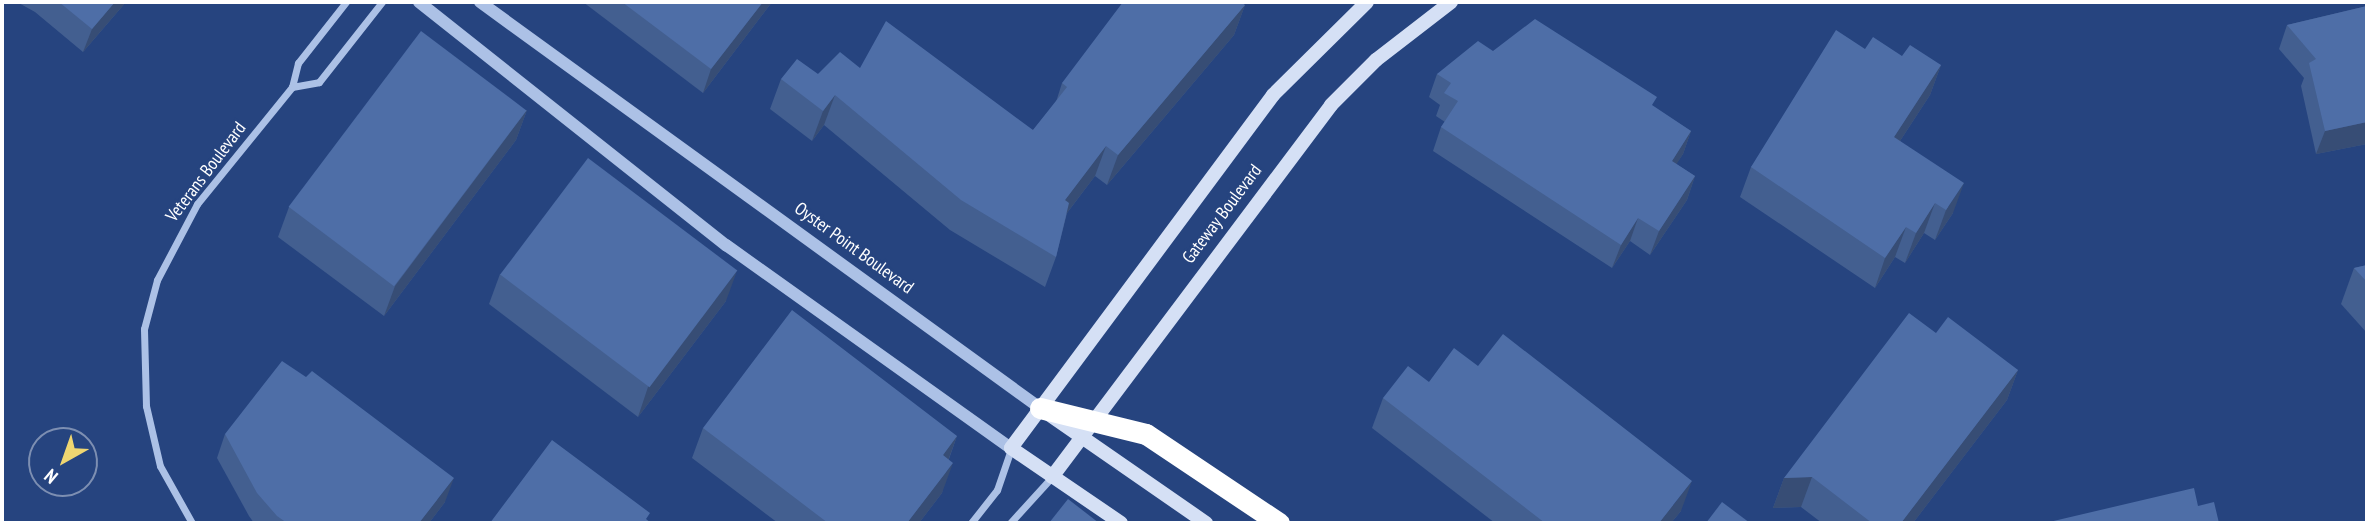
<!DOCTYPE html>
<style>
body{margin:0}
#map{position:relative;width:2369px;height:525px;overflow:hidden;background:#26447f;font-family:"PT Sans Narrow",sans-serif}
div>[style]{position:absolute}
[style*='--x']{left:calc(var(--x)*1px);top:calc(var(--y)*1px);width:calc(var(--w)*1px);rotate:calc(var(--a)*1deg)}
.minor>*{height:7px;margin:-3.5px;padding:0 3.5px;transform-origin:3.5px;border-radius:3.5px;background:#acc1e6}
.tertiary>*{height:12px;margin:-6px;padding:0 6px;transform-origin:6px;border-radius:6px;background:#acc1e6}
.secondary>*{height:14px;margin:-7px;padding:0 7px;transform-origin:7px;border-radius:7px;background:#d5e0f5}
.motorway>*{height:21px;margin:-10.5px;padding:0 10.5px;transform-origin:10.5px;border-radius:10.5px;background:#fff}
.wall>*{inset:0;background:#435f90}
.shaded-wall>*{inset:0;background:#374d75}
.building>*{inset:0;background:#4e6ea7;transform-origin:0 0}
span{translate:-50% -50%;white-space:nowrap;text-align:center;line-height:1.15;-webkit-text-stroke:5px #26447f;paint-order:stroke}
.street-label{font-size:18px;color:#fff}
.frame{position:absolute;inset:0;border:4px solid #fff;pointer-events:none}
.north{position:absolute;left:28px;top:427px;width:70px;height:70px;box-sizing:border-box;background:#26447f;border:2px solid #7d8fb2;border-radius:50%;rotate:220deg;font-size:19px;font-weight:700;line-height:28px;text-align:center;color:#fff}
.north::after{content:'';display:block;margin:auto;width:24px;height:32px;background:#efd671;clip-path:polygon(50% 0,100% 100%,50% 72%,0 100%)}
</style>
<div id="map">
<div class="minor">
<div style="--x:292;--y:87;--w:27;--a:-10"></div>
<div style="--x:319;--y:82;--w:102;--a:-51.8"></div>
<div style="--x:192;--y:523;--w:65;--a:-119.3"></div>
<div style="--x:160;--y:466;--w:62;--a:-103.1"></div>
<div style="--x:146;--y:406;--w:77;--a:-91.5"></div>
<div style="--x:144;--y:329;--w:51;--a:-75.1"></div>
<div style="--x:157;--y:280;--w:86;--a:-62.2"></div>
<div style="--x:197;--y:204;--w:151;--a:-50.9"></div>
<div style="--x:292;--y:87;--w:25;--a:-76"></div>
<div style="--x:298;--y:63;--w:78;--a:-51.8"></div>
<div style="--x:971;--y:523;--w:42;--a:-51.8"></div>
<div style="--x:997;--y:490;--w:43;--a:-71.1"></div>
<div style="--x:1010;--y:523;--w:62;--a:-47.6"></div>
</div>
<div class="tertiary">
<div style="--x:419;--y:2;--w:392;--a:38.4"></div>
<div style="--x:726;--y:245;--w:350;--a:35.5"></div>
<div style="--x:480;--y:2;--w:692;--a:35.94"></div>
</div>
<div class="secondary">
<div style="--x:1050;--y:415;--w:190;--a:34.7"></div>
<div style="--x:1052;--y:477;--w:465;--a:-53.1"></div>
<div style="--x:1331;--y:105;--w:64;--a:-45"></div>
<div style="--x:1376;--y:60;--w:95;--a:-37.7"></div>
<div style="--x:1121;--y:523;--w:133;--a:-145.7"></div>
<div style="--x:1011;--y:448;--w:440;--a:-53.4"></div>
<div style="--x:1273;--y:95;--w:132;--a:-44.7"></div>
</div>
<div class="motorway">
<div style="--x:1040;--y:408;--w:109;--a:13.8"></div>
<div style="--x:1146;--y:434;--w:160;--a:33.8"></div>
</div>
<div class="wall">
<div style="clip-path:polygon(17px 2px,126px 2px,83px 52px,35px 12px)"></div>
<div style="clip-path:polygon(583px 2px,772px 2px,703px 93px)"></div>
<div style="clip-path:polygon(1245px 5px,1234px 35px,1107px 185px,1095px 176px,1067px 213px,1056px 257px,1045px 287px,950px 230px,824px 125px,812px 141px,770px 109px,781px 79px,860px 68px,1033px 130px,1056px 102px,1062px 83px)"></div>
<div style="clip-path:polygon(2367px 6px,2367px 144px,2316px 154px,2301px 86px,2304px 78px,2279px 49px,2287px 25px)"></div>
<div style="clip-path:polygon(1865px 49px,1941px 65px,1930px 95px,1900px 141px,1953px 213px,1935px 240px,1924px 233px,1905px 263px,1895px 257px,1875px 288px,1740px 197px,1751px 167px)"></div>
<div style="clip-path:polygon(1493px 51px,1654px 107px,1691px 131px,1683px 154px,1676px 164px,1695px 176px,1687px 200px,1650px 255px,1630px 241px,1612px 268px,1433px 151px,1441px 127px,1445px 122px,1436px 116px,1440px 105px,1429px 97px,1437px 74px)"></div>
<div style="clip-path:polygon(527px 110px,516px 140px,384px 316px,278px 237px,289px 207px)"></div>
<div style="clip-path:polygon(2367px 265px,2367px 333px,2341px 304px,2354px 268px)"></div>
<div style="clip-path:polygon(500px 274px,726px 301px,638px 417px,489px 304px)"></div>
<div style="clip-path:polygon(1936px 333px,2018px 370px,2007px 400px,1913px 523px,1822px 523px,1801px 507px,1773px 508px,1784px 478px)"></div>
<div style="clip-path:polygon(1478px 366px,1681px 511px,1671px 523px,1495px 523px,1372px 428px,1383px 398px,1429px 382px)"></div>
<div style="clip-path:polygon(703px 428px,957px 436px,949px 459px,942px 493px,919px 523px,778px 523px,692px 458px)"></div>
<div style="clip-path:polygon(225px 434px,445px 502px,429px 523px,254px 523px,249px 516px,217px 458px)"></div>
</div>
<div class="shaded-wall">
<div style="clip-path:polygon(115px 2px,126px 2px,83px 52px,92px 29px)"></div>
<div style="clip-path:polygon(763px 2px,772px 2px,703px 93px,711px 69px)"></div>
<div style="clip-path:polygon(1245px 5px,1234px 35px,1107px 185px,1118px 155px)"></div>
<div style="clip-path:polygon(1941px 65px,1930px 95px,1883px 167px,1894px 137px)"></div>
<div style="clip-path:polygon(835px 95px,824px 125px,812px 141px,823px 111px)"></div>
<div style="clip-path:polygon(527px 110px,516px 140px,384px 316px,395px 286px)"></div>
<div style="clip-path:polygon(2367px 122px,2367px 144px,2316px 154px,2325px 131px)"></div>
<div style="clip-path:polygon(1691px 131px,1683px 154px,1663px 185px,1672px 161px)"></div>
<div style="clip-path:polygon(1106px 146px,1095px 176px,1054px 230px,1065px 200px)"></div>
<div style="clip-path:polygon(1695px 176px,1687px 200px,1650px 255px,1659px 231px)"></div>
<div style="clip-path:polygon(1964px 183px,1953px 213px,1935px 240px,1946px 210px)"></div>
<div style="clip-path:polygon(1935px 203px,1924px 233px,1905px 263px,1916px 233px)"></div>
<div style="clip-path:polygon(1638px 218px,1630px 241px,1612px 268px,1621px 245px)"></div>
<div style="clip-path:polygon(1906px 227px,1895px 257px,1875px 288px,1885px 258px)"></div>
<div style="clip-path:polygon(737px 271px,726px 301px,638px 417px,648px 387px)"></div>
<div style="clip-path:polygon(2018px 370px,2007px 400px,1913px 523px,1901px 523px)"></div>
<div style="clip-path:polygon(957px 436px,946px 466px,943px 455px)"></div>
<div style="clip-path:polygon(953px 463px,942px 493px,919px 523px,907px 523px)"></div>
<div style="clip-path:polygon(1812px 477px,1801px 507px,1773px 508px,1784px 478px)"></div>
<div style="clip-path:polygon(454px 478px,445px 502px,429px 523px,419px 523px)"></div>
<div style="clip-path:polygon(1692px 481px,1681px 511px,1671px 523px,1659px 523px)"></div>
</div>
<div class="building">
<div style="clip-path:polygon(59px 2px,115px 2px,92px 29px)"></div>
<div style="clip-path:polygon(622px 2px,763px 2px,711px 69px)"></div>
<div style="clip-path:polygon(1123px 2px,1241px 2px,1245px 5px,1118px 155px,1106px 146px,1065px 200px,1069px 203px,1056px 257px,961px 200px,835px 95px,823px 111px,781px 79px,797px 59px,818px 74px,840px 52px,860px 68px,886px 21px,1033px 130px,1067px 87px,1062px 83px)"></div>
<div style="clip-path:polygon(2367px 6px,2367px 122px,2325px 131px,2309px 63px,2316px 59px,2287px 25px)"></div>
<div style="clip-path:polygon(1535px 19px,1657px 97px,1652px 105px,1691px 131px,1672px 161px,1695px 176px,1659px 231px,1638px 218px,1621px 245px,1441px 127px,1458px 101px,1444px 93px,1451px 83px,1437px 74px,1478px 41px,1493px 51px)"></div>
<div style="clip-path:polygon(1836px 30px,1865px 49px,1873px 37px,1902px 56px,1910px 45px,1941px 65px,1894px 137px,1964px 183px,1946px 210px,1935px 203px,1916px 233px,1906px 227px,1885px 258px,1751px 167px)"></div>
<div style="left:421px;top:31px;width:132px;height:220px;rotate:37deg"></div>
<div style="left:588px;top:158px;width:187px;height:146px;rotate:37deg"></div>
<div style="clip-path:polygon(2367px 265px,2367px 282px,2354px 268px)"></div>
<div style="clip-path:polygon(792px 310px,957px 436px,943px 455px,953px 463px,907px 523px,828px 523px,703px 428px)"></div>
<div style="clip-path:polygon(1909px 313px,1936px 333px,1948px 317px,2018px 370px,1901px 523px,1872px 523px,1812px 477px,1784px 478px)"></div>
<div style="clip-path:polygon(1503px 334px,1692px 481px,1659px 523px,1545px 523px,1383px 398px,1408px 366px,1429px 382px,1454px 348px,1478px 366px)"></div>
<div style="clip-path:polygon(282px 361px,306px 377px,312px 371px,454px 478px,419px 523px,287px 523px,277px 516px,257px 493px,225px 434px)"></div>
<div style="clip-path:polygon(552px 440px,650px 513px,646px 519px,651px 523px,490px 523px)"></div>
<div style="clip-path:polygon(2194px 488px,2198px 506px,2214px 502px,2219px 523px,2045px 523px)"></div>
<div style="clip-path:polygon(1068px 499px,1099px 523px,1049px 523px)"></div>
<div style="clip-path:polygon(1722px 502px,1750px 523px,1706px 523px)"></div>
</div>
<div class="street-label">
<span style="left:206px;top:172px;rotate:-53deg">Veterans Boulevard</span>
<span style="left:1222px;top:214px;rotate:-53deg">Gateway Boulevard</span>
<span style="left:854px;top:248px;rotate:36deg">Oyster Point Boulevard</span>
</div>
<div class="frame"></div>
<div class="north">N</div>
</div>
